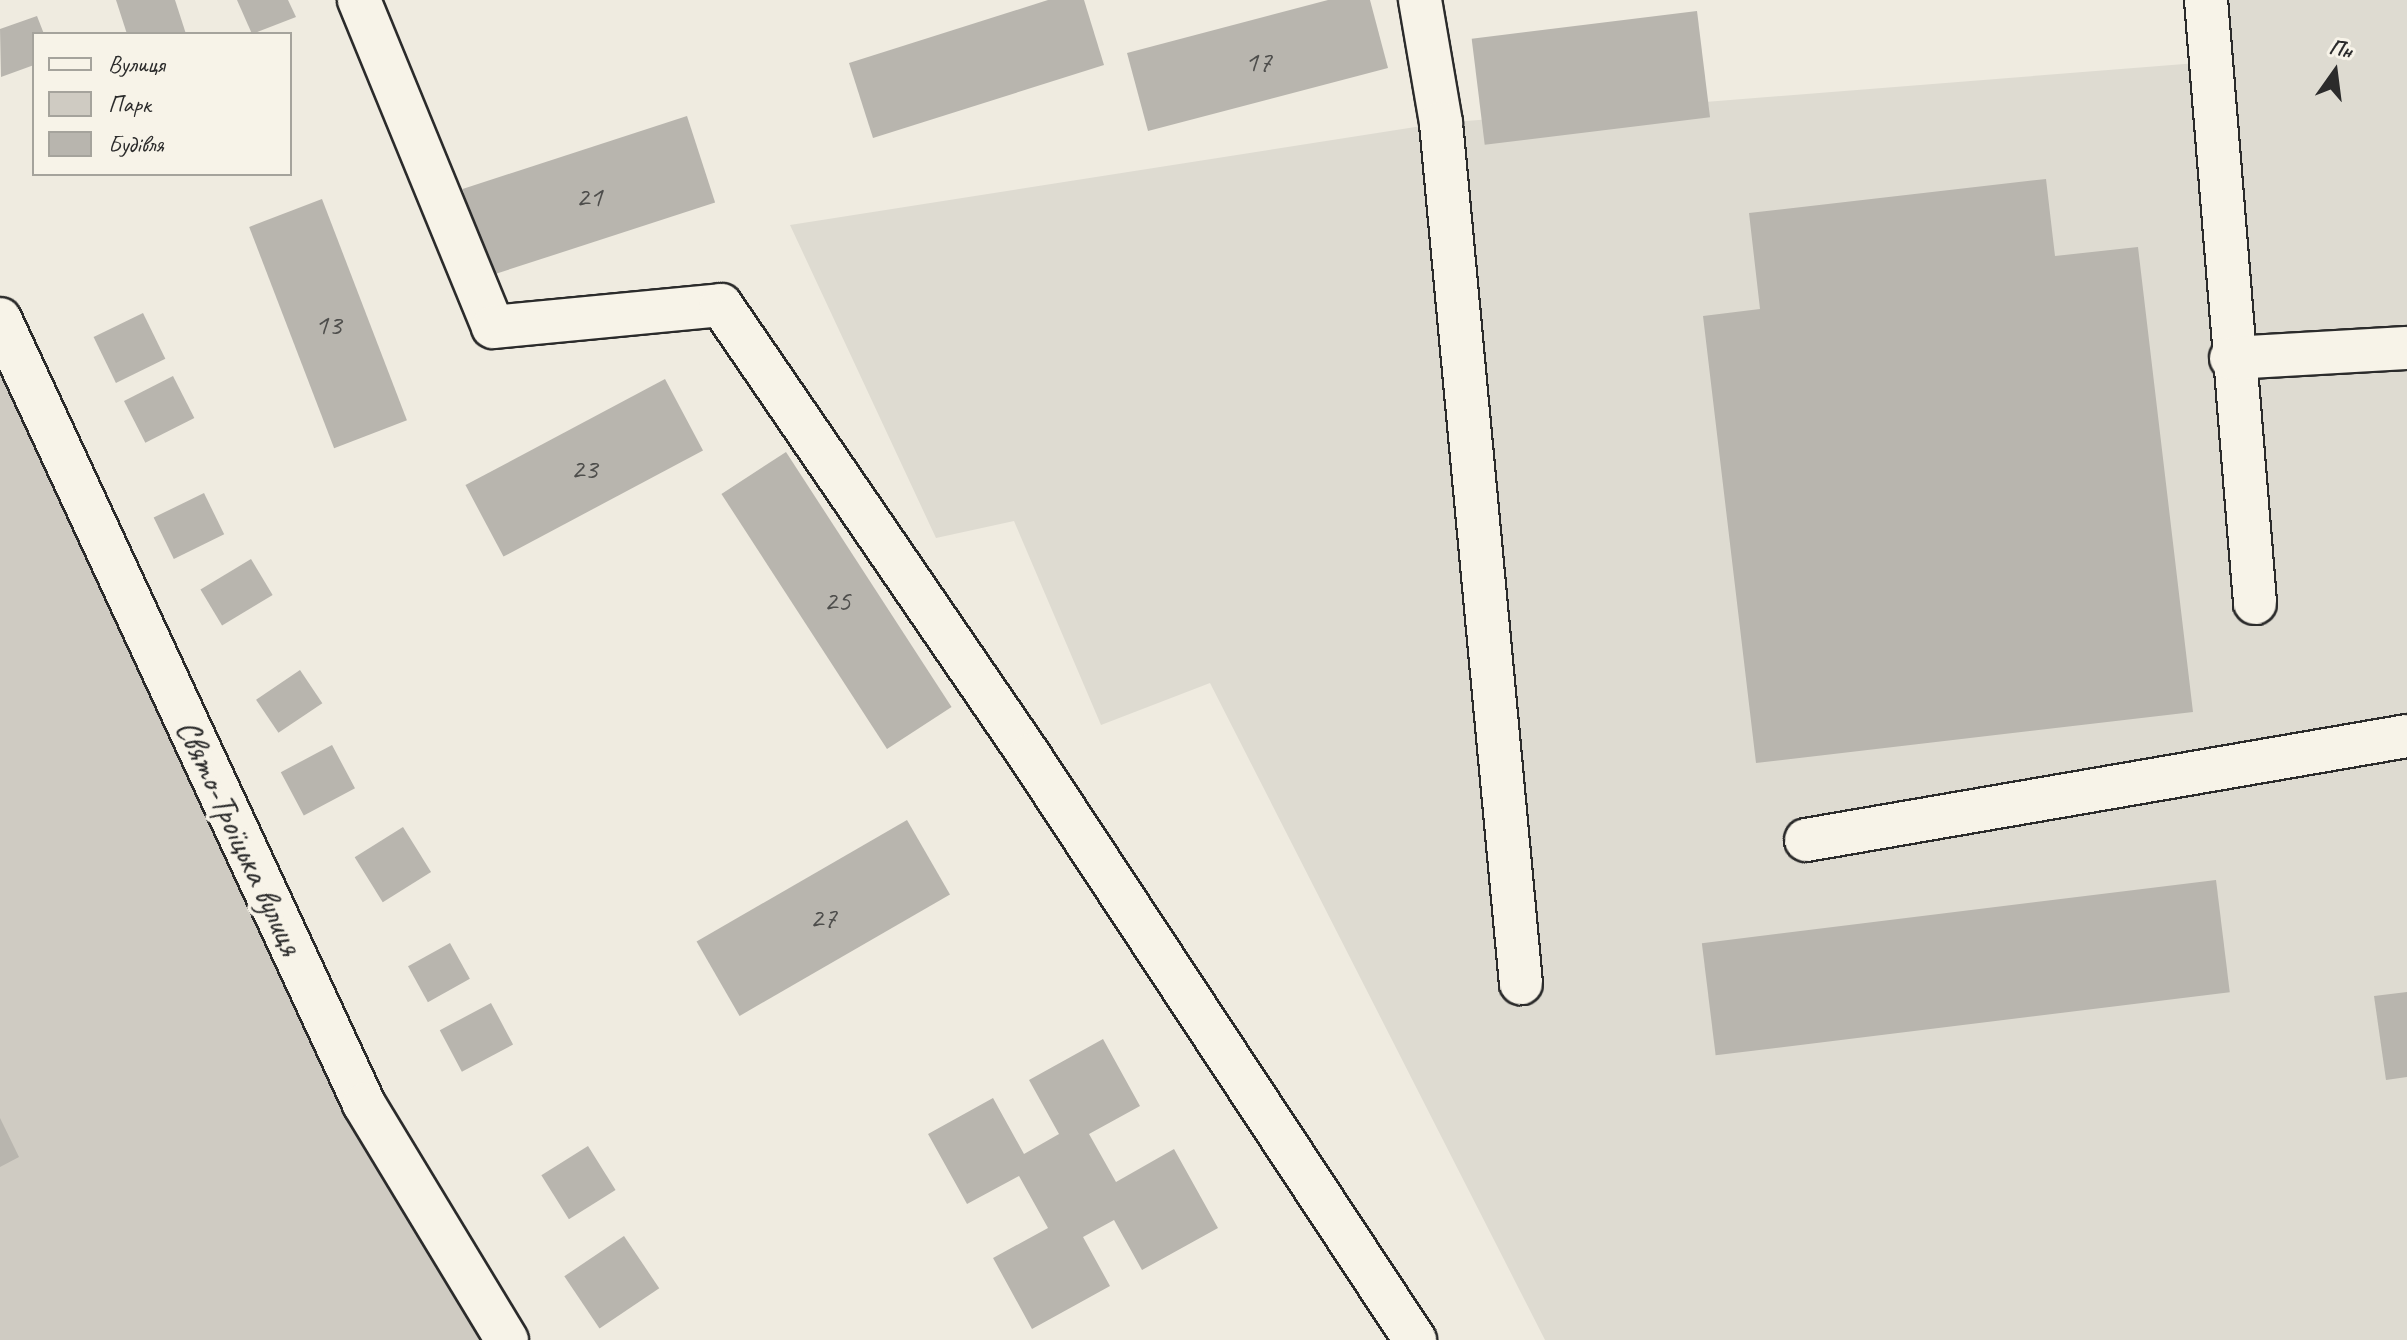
<!DOCTYPE html>
<meta charset="utf-8">
<style>
body{margin:0}
#map{position:relative;width:2407px;height:1340px;overflow:hidden;background:#efebe0;font-family:Caveat,sans-serif}
div>[style]{position:absolute}
[style*='--x']{left:calc(var(--x)*1px);top:calc(var(--y)*1px);width:calc(var(--w)*1px);rotate:calc(var(--a)*1deg)}
.built>*{inset:0;background:#dedbd1}
.green>*{inset:0;background:#cfcbc2}
.building>*{inset:0;background:#b8b5ae;transform-origin:0 0}
.roads{filter:drop-shadow(2px 0 #2b2b2b) drop-shadow(-2px 0 #2b2b2b) drop-shadow(0 2px #2b2b2b) drop-shadow(0 -2px #2b2b2b)}
.minor>*{height:42px;margin:-21px;padding:0 21px;transform-origin:21px;border-radius:21px;background:#f7f3e8}
span{translate:-50% -50%;white-space:nowrap;text-align:center;line-height:1.15;-webkit-text-stroke:8px #f7f3e8;paint-order:stroke}
.number-label{font-size:30px;color:#4e4e4c}
.number-label span{-webkit-text-stroke-width:0}
.street-label{font-size:34px;color:#2b2b2b}
.legend{position:absolute;left:32px;top:32px;width:260px;height:144px;box-sizing:border-box;background:#f7f3e8;border:2px solid #a5a39c;margin:0;padding:10px 14px;list-style:none;font-size:24px;color:#2b2b2b}
.legend li{display:flex;align-items:center;gap:16px;height:40px}
.legend b{width:40px;border:2px solid #a5a39c}
.north{position:absolute;left:2295px;top:32px;width:80px;height:80px;-webkit-text-stroke:6px #f7f3e8;paint-order:stroke;rotate:14deg;font-size:22px;font-weight:700;line-height:32px;text-align:center;color:#2b2b2b}
.north::after{content:'';display:block;margin:auto;width:28px;height:36px;background:#2b2b2b;clip-path:polygon(50% 0,100% 100%,50% 72%,0 100%)}
</style>
<div id="map">
<div class="built">
<div style="clip-path:polygon(2206px 0,2407px 0,2407px 1340px,1545px 1340px,1210px 683px,1101px 725px,1014px 521px,936px 538px,790px 225px,1441px 123px,2210px 62px)"></div>
</div>
<div class="green">
<div style="clip-path:polygon(0 319px,364px 1104px,507px 1340px,0 1340px)"></div>
</div>
<div class="building">
<div style="clip-path:polygon(116px 0,175px 0,186px 34px,127px 34px)"></div>
<div style="clip-path:polygon(237px 0,288px 0,296px 17px,252px 34px)"></div>
<div style="clip-path:polygon(1048px 0,1084px 0,1104px 65px,873px 138px,849px 63px)"></div>
<div style="clip-path:polygon(1328px 0,1370px 0,1388px 68px,1148px 131px,1127px 53px)"></div>
<div style="left:1697px;top:11px;width:107px;height:227px;rotate:83deg"></div>
<div style="clip-path:polygon(37px 16px,44px 34px,34px 34px,34px 65px,1px 77px,0 29px)"></div>
<div style="left:687px;top:116px;width:91px;height:236px;rotate:72deg"></div>
<div style="clip-path:polygon(2046px 179px,2055px 256px,2138px 247px,2193px 712px,1756px 763px,1703px 316px,1760px 309px,1749px 213px)"></div>
<div style="left:322px;top:199px;width:237px;height:78px;rotate:69deg"></div>
<div style="left:143px;top:313px;width:51px;height:55px;rotate:64deg"></div>
<div style="left:173px;top:376px;width:47px;height:55px;rotate:63deg"></div>
<div style="left:665px;top:379px;width:81px;height:226px;rotate:62deg"></div>
<div style="left:786px;top:452px;width:304px;height:77px;rotate:57deg"></div>
<div style="left:204px;top:493px;width:46px;height:56px;rotate:64deg"></div>
<div style="left:251px;top:559px;width:42px;height:59px;rotate:59deg"></div>
<div style="left:300px;top:670px;width:40px;height:53px;rotate:56deg"></div>
<div style="left:332px;top:745px;width:49px;height:58px;rotate:62deg"></div>
<div style="left:907px;top:820px;width:86px;height:243px;rotate:60deg"></div>
<div style="left:403px;top:827px;width:53px;height:57px;rotate:58deg"></div>
<div style="left:2216px;top:880px;width:113px;height:518px;rotate:83deg"></div>
<div style="left:450px;top:943px;width:41px;height:48px;rotate:61deg"></div>
<div style="clip-path:polygon(2407px 992px,2407px 1077px,2386px 1080px,2374px 996px)"></div>
<div style="left:491px;top:1003px;width:47px;height:58px;rotate:62deg"></div>
<div style="clip-path:polygon(1103px 1039px,1140px 1106px,1089px 1134px,1116px 1182px,1174px 1149px,1218px 1228px,1142px 1270px,1114px 1220px,1083px 1237px,1110px 1286px,1032px 1329px,993px 1258px,1048px 1228px,1019px 1176px,967px 1204px,928px 1134px,993px 1098px,1024px 1154px,1059px 1134px,1029px 1080px)"></div>
<div style="clip-path:polygon(0 1118px,19px 1157px,0 1167px)"></div>
<div style="left:588px;top:1146px;width:52px;height:55px;rotate:58deg"></div>
<div style="left:624px;top:1236px;width:63px;height:72px;rotate:56deg"></div>
</div>
<div class="roads">
<div class="minor">
<div style="--x:359;--y:0;--w:353;--a:67.7"></div>
<div style="--x:493;--y:327;--w:229;--a:-5.5"></div>
<div style="--x:721;--y:305;--w:545;--a:55.61"></div>
<div style="--x:1029;--y:755;--w:701;--a:56.58"></div>
<div style="--x:1420;--y:0;--w:125;--a:80.3"></div>
<div style="--x:1441;--y:123;--w:864;--a:84.69"></div>
<div style="--x:2206;--y:0;--w:605;--a:85.35"></div>
<div style="--x:0;--y:319;--w:865;--a:65.12"></div>
<div style="--x:364;--y:1104;--w:276;--a:58.8"></div>
<div style="--x:2231;--y:358;--w:176;--a:-3.3"></div>
<div style="--x:1806;--y:840;--w:610;--a:-9.82"></div>
</div>
</div>
<div class="number-label">
<span style="left:1258px;top:61px">17</span>
<span style="left:589px;top:196px">21</span>
<span style="left:328px;top:324px">13</span>
<span style="left:584px;top:468px">23</span>
<span style="left:837px;top:600px">25</span>
<span style="left:823px;top:917px">27</span>
</div>
<div class="street-label">
<span style="left:240px;top:837px;rotate:65deg">Свято-Троїцька вулиця</span>
</div>
<ul class="legend">
<li><b style="height:10px;background:#f7f3e8"></b>Вулиця</li>
<li><b style="height:22px;background:#cfcbc2"></b>Парк</li>
<li><b style="height:22px;background:#b8b5ae"></b>Будівля</li>
</ul>
<div class="north">Пн</div>
</div>
